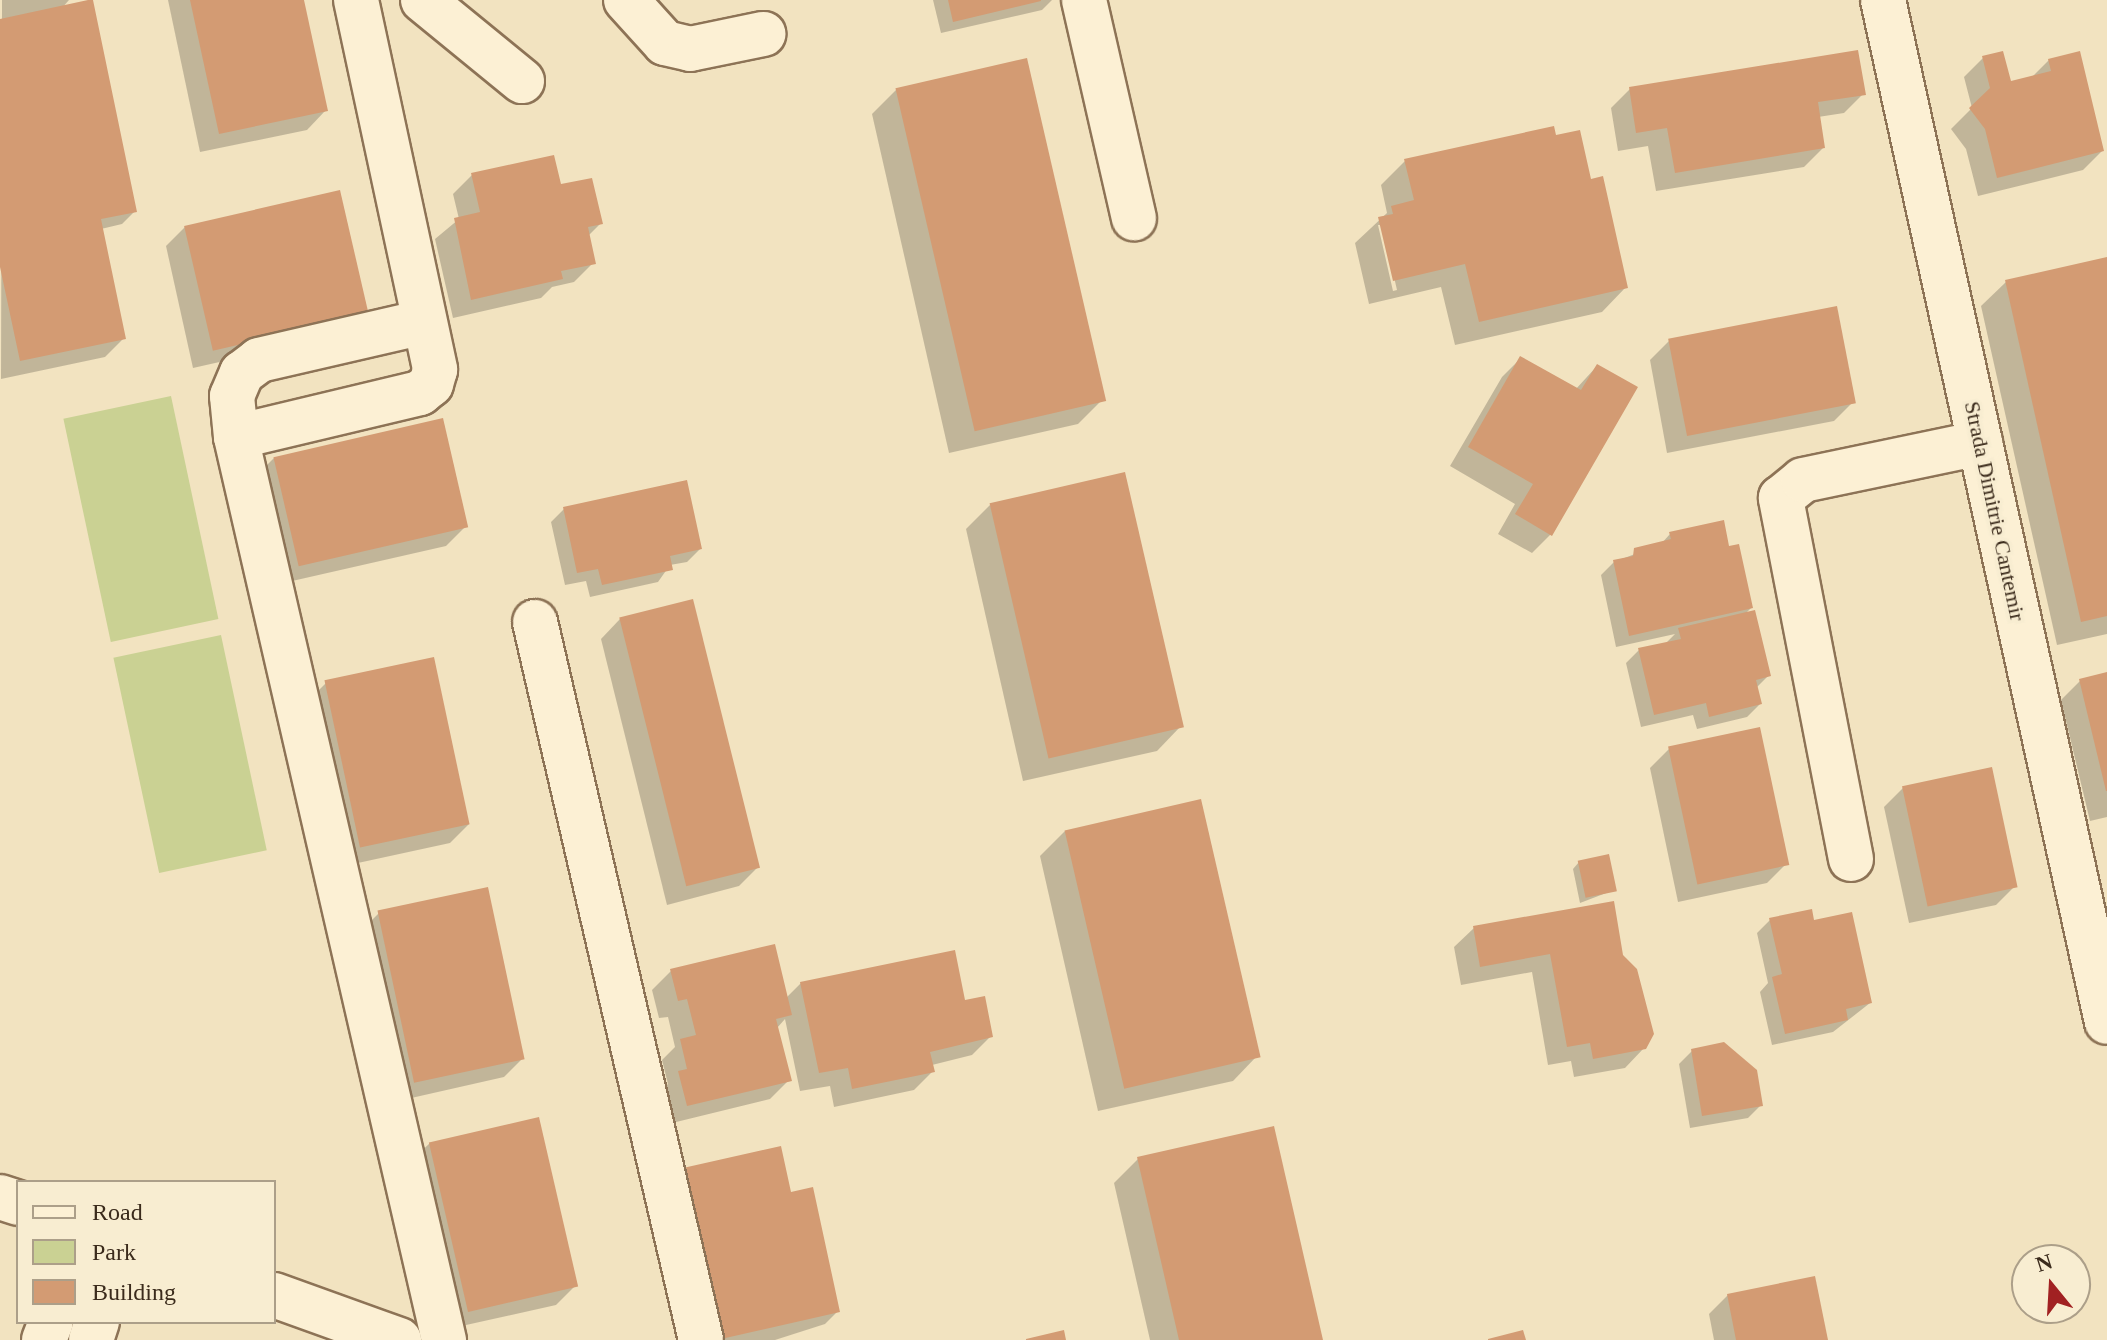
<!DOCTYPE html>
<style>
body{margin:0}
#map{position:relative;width:2107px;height:1340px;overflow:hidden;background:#f2e3c0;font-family:"Times New Roman",serif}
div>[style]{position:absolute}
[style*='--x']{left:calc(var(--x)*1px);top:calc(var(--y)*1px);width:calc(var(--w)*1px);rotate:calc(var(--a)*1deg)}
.green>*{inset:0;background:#cad193;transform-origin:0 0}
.shadow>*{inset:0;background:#0003}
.building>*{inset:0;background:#d39b73;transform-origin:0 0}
.roads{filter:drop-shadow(2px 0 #8d7356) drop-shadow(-2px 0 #8d7356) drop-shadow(0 2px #8d7356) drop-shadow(0 -2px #8d7356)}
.minor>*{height:44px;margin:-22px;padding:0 22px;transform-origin:22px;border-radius:22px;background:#fcf0d4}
span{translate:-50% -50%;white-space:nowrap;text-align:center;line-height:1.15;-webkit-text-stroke:7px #f8edd1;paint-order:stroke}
.street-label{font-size:22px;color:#3b2b1c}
.legend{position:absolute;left:16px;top:1180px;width:260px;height:144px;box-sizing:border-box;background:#f8edd1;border:2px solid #ac9f89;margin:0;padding:10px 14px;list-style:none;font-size:24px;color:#3b2b1c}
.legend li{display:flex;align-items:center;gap:16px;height:40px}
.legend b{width:40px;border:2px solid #ac9f89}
.north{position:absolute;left:2011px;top:1244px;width:80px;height:80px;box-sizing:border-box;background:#f8edd1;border:2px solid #ac9f89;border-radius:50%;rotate:342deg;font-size:22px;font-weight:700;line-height:32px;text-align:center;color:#3b2b1c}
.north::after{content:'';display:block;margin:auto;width:28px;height:36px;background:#a12122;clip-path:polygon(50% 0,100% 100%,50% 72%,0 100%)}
</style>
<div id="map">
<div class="green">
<div style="left:171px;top:396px;width:228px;height:110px;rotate:78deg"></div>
<div style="left:221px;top:635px;width:220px;height:110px;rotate:78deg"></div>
</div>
<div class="shadow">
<div style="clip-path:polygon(2px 0,69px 0,62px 8px,135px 211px,122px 224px,101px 229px,124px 338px,105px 357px,1px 379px)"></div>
<div style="clip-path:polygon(168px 0,302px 0,326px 110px,307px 130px,200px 152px)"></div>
<div style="clip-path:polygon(933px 0,1052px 0,1042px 10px,941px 33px)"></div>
<div style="clip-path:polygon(1983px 58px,2009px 83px,2031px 78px,2049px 60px,2102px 151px,2083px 170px,1978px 196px,1966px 149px,1951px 129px,1972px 108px,1964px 77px)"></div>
<div style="clip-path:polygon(1630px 89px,1863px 94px,1844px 113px,1818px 117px,1823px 148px,1804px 167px,1656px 191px,1648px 146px,1618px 151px,1611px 108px)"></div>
<div style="clip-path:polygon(896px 90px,1102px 400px,1078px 424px,949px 453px,872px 114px)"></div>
<div style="clip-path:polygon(evenodd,1554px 137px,1589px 181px,1626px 287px,1602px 312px,1455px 345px,1441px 287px,1369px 304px,1355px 243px,1387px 213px,1381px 185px,1405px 161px,1554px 137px,1378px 225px,1382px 225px,1397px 290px,1393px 291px,1378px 225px)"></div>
<div style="clip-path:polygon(472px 175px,559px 187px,600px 224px,588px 236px,593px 263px,574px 282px,552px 287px,541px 298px,453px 318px,435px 239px,459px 219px,453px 194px)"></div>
<div style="clip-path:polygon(185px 227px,347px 333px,193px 368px,166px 246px)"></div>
<div style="clip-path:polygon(2107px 259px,2107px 634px,2057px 645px,1981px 306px,2006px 282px)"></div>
<div style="clip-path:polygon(1669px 341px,1853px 402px,1834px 421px,1667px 453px,1650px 360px)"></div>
<div style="clip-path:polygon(1521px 358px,1575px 390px,1597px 366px,1551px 534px,1532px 553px,1498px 534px,1515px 504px,1450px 466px,1502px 377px)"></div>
<div style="clip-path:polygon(274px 458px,465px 527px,446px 546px,279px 584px,255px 477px)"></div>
<div style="clip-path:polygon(990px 505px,1181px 726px,1157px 751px,1023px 781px,966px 529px)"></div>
<div style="clip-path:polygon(564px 509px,700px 549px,687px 562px,670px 565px,658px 582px,590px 597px,586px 581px,565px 585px,551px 522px)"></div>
<div style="clip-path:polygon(1670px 534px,1728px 549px,1751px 608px,1744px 615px,1769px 675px,1756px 688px,1760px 704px,1747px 717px,1697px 729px,1693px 715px,1641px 727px,1626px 663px,1639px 650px,1665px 644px,1675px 634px,1616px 647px,1601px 575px,1614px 562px,1661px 544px)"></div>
<div style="clip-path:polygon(620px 619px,758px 867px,739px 886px,667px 905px,601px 639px)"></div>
<div style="clip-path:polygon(2107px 674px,2107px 817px,2090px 821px,2061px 700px,2080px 681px)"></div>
<div style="clip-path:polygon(326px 683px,469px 824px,450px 843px,344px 866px,307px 702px)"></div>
<div style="clip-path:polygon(1669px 749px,1786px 864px,1767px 883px,1678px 902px,1650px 768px)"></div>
<div style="clip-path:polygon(1903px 788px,2015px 886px,1996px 905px,1909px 923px,1884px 807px)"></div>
<div style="clip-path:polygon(1065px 831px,1257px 1056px,1233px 1081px,1098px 1111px,1040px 856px)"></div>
<div style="clip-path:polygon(1579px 862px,1614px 890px,1580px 903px,1573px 869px)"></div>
<div style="clip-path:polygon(379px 913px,523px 1058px,504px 1077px,398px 1101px,360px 932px)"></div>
<div style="clip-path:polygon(1770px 920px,1870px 1003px,1833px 1032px,1772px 1045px,1760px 992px,1768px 983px,1757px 933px)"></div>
<div style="clip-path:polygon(1474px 928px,1621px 956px,1644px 1048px,1625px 1068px,1574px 1077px,1571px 1061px,1548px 1065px,1532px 972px,1461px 985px,1454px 947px)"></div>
<div style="clip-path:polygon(671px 971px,786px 998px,801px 983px,963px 1002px,991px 1036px,972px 1055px,932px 1065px,933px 1071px,914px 1090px,834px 1107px,830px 1086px,800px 1091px,785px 1019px,777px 1028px,789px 1080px,770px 1099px,668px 1124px,660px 1092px,668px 1084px,662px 1060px,675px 1047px,668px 1017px,659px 1018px,652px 990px)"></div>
<div style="clip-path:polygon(1692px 1051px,1761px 1105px,1748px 1118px,1690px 1128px,1679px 1064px)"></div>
<div style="clip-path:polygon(430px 1143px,575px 1286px,556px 1305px,448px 1329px,410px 1162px)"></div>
<div style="clip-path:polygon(1138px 1159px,1321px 1340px,1150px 1340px,1114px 1183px)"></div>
<div style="clip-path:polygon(790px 1194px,838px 1311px,825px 1324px,775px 1340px,699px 1340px)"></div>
<div style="clip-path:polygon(1728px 1295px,1826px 1340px,1714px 1340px,1709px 1314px)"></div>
</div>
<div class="building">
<div style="clip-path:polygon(88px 0,93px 0,137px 212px,101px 219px,126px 339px,20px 361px,0 267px,0 19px)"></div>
<div style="clip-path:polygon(190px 0,304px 0,328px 111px,219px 134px)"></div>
<div style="clip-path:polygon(948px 0,1041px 0,1041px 1px,953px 22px)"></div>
<div style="clip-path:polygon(1858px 50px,1866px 95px,1818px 102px,1825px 148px,1675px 173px,1667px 128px,1636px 133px,1629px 87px)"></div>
<div style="clip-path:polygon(2003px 51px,2011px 81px,2051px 71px,2048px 59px,2080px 51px,2104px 151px,1997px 178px,1985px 129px,1969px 108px,1990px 88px,1982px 56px)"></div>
<div style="left:1027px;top:58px;width:352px;height:135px;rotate:77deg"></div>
<div style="clip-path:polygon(1554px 126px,1556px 135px,1580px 130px,1591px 179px,1603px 176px,1628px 288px,1479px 322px,1465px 264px,1393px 281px,1378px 217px,1393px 214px,1391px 206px,1414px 200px,1404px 159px)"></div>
<div style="clip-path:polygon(554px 155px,561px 184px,592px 178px,603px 224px,588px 227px,596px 264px,561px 271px,563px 279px,471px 300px,454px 218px,480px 212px,471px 173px)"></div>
<div style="left:340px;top:190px;width:128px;height:160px;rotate:77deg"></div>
<div style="clip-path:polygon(2107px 257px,2107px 616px,2081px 622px,2005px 280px)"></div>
<div style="left:1837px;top:306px;width:99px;height:172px;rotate:79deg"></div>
<div style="clip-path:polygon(1520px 356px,1581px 390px,1597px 364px,1638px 387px,1552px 536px,1515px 514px,1533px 484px,1468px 447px)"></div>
<div style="left:443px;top:418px;width:112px;height:174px;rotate:77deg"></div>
<div style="left:1125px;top:472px;width:262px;height:139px;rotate:77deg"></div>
<div style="clip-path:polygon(687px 480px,702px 549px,670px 556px,673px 570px,602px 585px,598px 569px,577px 573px,563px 507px)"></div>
<div style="clip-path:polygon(1724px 520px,1729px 546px,1739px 544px,1753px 608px,1629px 636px,1613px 560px,1633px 556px,1634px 548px,1671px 539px,1669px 532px)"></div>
<div style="left:693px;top:599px;width:277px;height:76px;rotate:76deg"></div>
<div style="clip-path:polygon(1755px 610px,1771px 676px,1756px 680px,1762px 704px,1709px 717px,1706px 703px,1654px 715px,1638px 648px,1681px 639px,1678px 628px)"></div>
<div style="left:434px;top:657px;width:171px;height:112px;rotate:78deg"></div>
<div style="clip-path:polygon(2107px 672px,2107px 791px,2106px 791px,2079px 679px)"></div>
<div style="left:1760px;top:727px;width:141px;height:94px;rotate:78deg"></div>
<div style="left:1992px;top:767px;width:123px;height:92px;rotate:78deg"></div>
<div style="left:1201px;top:799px;width:265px;height:140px;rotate:77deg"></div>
<div style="left:1609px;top:854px;width:38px;height:32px;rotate:78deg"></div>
<div style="left:488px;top:887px;width:176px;height:113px;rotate:78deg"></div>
<div style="clip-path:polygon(1614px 901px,1623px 955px,1637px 969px,1654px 1034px,1646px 1049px,1593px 1059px,1590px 1043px,1567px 1047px,1550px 954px,1480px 967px,1473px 926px)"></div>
<div style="clip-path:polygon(1812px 909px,1814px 920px,1852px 912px,1872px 1003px,1846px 1009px,1848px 1020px,1785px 1034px,1772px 977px,1782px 974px,1769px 918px)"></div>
<div style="clip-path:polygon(775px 944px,792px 1015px,776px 1019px,792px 1081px,687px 1106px,678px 1071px,687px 1069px,680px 1039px,696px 1035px,687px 999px,678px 1001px,670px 969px)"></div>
<div style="clip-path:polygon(955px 950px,965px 1000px,985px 996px,993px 1037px,930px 1052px,935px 1072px,852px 1089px,848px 1068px,819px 1073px,800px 982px)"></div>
<div style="clip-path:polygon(1724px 1042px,1757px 1070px,1763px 1106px,1702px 1116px,1691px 1049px)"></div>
<div style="left:539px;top:1117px;width:174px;height:113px;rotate:77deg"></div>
<div style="clip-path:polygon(1274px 1126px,1323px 1340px,1179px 1340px,1137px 1157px)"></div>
<div style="clip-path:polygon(781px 1146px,791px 1192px,813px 1187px,840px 1312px,721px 1339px,683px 1168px)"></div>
<div style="clip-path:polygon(1815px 1276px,1828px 1340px,1736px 1340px,1727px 1294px)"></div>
<div style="clip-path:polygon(1064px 1330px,1066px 1340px,1026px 1340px,1026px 1339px)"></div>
<div style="clip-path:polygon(1523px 1330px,1526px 1340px,1488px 1340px,1488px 1339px)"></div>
</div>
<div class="roads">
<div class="minor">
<div style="--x:356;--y:0;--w:378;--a:77.9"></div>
<div style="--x:435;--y:370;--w:15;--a:106"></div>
<div style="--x:431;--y:384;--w:14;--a:141"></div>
<div style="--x:420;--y:393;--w:189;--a:166.6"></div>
<div style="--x:236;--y:437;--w:927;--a:77.03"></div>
<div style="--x:423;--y:0;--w:128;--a:39.3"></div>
<div style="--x:626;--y:0;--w:58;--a:47.8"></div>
<div style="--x:665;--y:43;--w:26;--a:13"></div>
<div style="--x:690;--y:49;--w:75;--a:-11.6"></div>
<div style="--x:1084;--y:0;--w:224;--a:77.1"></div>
<div style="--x:1883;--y:0;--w:1046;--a:77.64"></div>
<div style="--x:236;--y:437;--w:41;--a:-95.6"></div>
<div style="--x:232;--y:396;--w:25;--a:-67"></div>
<div style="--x:242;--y:373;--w:21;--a:-37"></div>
<div style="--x:259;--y:360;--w:169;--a:-13"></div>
<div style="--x:535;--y:622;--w:737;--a:76.98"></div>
<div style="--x:1851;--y:859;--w:368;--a:-101"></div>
<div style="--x:1781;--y:498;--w:28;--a:-39"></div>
<div style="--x:1803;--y:480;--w:181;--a:-11.8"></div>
<div style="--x:0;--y:1197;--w:19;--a:18"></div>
<div style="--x:274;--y:1295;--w:133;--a:19.8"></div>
<div style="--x:44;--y:1340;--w:19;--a:-69"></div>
<div style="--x:91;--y:1340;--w:19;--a:-72"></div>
</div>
</div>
<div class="street-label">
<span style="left:1995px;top:511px;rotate:78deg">Strada Dimitrie Cantemir</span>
</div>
<ul class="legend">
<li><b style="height:10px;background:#fcf0d4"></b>Road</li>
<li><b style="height:22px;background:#cad193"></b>Park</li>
<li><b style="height:22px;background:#d39b73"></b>Building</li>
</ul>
<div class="north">N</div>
</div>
